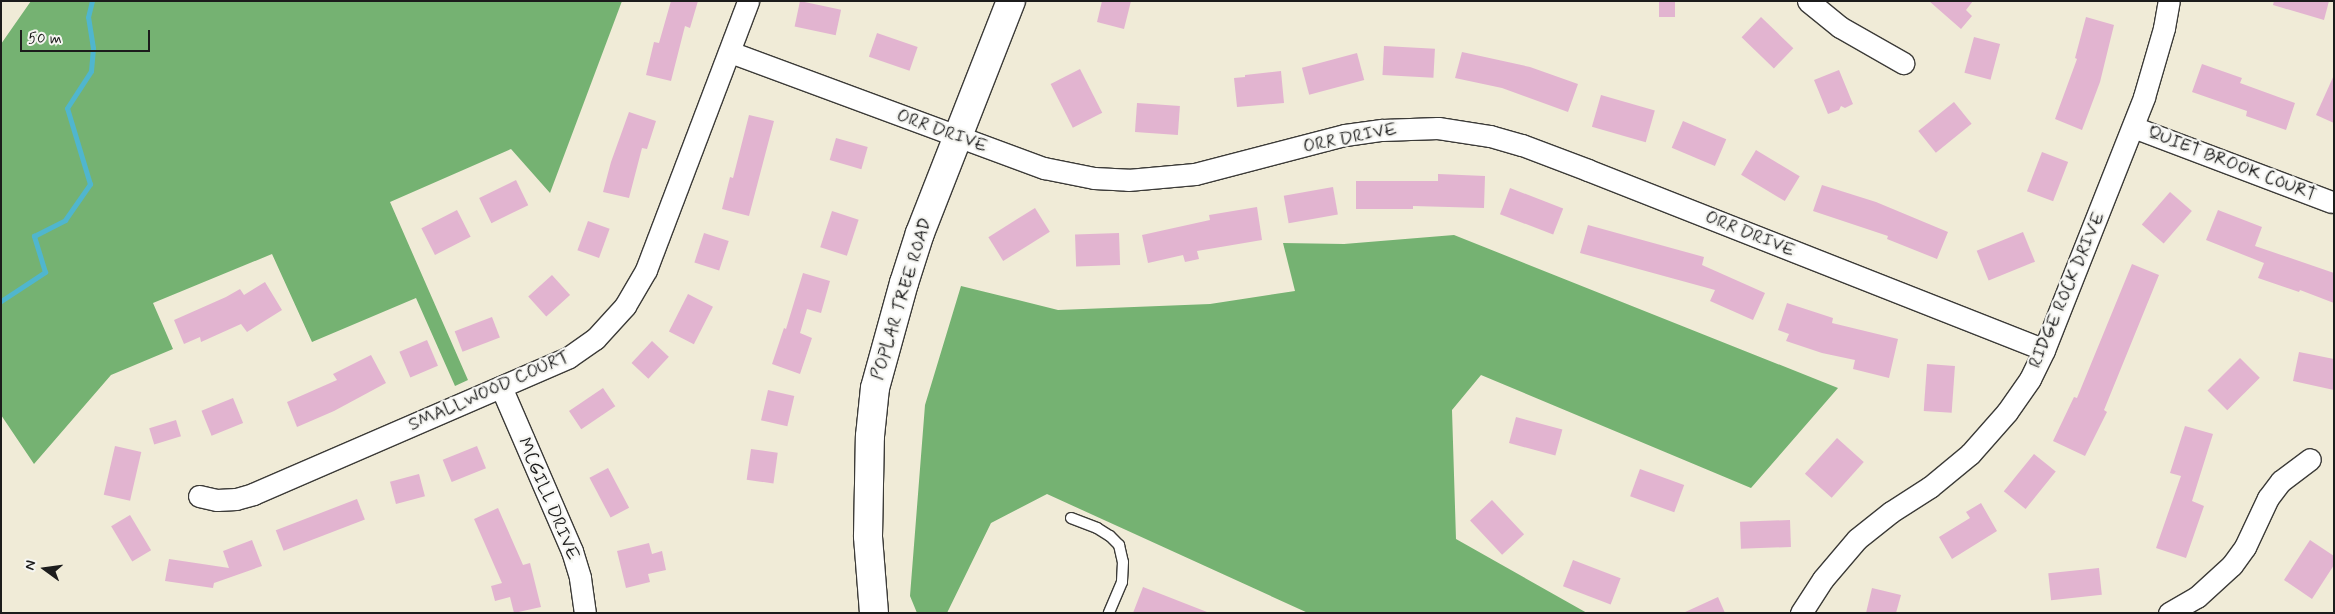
<!DOCTYPE html>
<style>
body{margin:0}
#map{position:relative;width:2335px;height:614px;overflow:hidden;background:#f0ebd7;font-family:Mynerve,sans-serif}
div>[style]{position:absolute}
[style*='--x']{left:calc(var(--x)*1px);top:calc(var(--y)*1px);width:calc(var(--w)*1px);rotate:calc(var(--a)*1deg)}
.forest>*{inset:0;background:#75b272}
.stream>*{height:5px;margin:-2.5px;padding:0 2.5px;transform-origin:2.5px;border-radius:2.5px;background:#50b6ce}
.building>*{inset:0;background:#e2b4d0;transform-origin:0 0}
.roads{filter:drop-shadow(1px 0 #3c3b38) drop-shadow(-1px 0 #3c3b38) drop-shadow(0 1px #3c3b38) drop-shadow(0 -1px #3c3b38)}
.service>*{height:10px;margin:-5px;padding:0 5px;transform-origin:5px;border-radius:5px;background:#fff}
.minor>*{height:21px;margin:-10.5px;padding:0 10.5px;transform-origin:10.5px;border-radius:10.5px;background:#fff}
.secondary>*{height:28px;margin:-14px;padding:0 14px;transform-origin:14px;border-radius:14px;background:#fff}
span{translate:-50% -50%;white-space:nowrap;text-align:center;line-height:1.15;-webkit-text-stroke:4.5px #f6f6f2;paint-order:stroke}
.street-label{font-size:18px;color:#1c1c1c}
.frame{position:absolute;inset:0;border:2px solid #1c1c1c;pointer-events:none}
.north{position:absolute;left:20px;top:544px;width:50px;height:50px;-webkit-text-stroke:4px #f6f6f2;paint-order:stroke;rotate:284deg;font-size:14px;font-weight:700;line-height:20px;text-align:center;color:#1c1c1c}
.north::after{content:'';display:block;margin:auto;width:18px;height:22px;background:#1c1c1c;clip-path:polygon(50% 0,100% 100%,50% 72%,0 100%)}
.scale{position:absolute;left:20px;top:30px;width:130px;height:22px;box-sizing:border-box;border:2px solid #1c1c1c;border-top:0;padding-left:6px;font-size:15px;line-height:18px;white-space:nowrap;color:#1c1c1c;-webkit-text-stroke:4px #f6f6f2;paint-order:stroke}
</style>
<div id="map">
<div class="forest">
<div style="clip-path:polygon(31px 1px,622px 1px,550px 193px,511px 149px,390px 202px,468px 380px,455px 386px,416px 298px,312px 342px,272px 254px,153px 303px,173px 349px,111px 375px,34px 464px,1px 415px,1px 44px)"></div>
<div style="clip-path:polygon(1454px 235px,1838px 388px,1751px 488px,1481px 375px,1452px 410px,1456px 539px,1587px 613px,1308px 613px,1047px 494px,991px 523px,947px 613px,917px 613px,910px 596px,925px 405px,961px 286px,1058px 310px,1210px 304px,1295px 291px,1283px 243px,1344px 244px)"></div>
</div>
<div class="stream">
<div style="--x:1;--y:301;--w:53;--a:-33.4"></div>
<div style="--x:45;--y:272;--w:38;--a:-107"></div>
<div style="--x:34;--y:236;--w:35;--a:-27"></div>
<div style="--x:65;--y:220;--w:44;--a:-55.2"></div>
<div style="--x:90;--y:184;--w:79;--a:-106.8"></div>
<div style="--x:67;--y:108;--w:44;--a:-57"></div>
<div style="--x:91;--y:71;--w:23;--a:-85"></div>
<div style="--x:93;--y:48;--w:31;--a:-99"></div>
<div style="--x:88;--y:17;--w:16;--a:-76"></div>
</div>
<div class="building">
<div style="clip-path:polygon(671px 1px,698px 1px,690px 28px,685px 26px,671px 81px,646px 75px,654px 42px,659px 43px)"></div>
<div style="left:800px;top:1px;width:42px;height:26px;rotate:12deg"></div>
<div style="clip-path:polygon(1102px 1px,1131px 1px,1124px 29px,1097px 22px)"></div>
<div style="left:1659px;top:1px;width:16px;height:16px"></div>
<div style="clip-path:polygon(1929px 1px,1973px 1px,1966px 10px,1972px 16px,1961px 29px)"></div>
<div style="clip-path:polygon(2274px 1px,2329px 1px,2324px 20px,2273px 5px)"></div>
<div style="left:1761px;top:17px;width:45px;height:28px;rotate:44deg"></div>
<div style="clip-path:polygon(2086px 17px,2114px 25px,2100px 82px,2082px 130px,2055px 119px,2077px 59px,2075px 58px)"></div>
<div style="left:877px;top:33px;width:43px;height:25px;rotate:19deg"></div>
<div style="left:1974px;top:37px;width:27px;height:37px;rotate:15deg"></div>
<div style="left:1384px;top:46px;width:51px;height:29px;rotate:3deg"></div>
<div style="clip-path:polygon(1462px 52px,1530px 67px,1578px 84px,1568px 112px,1502px 88px,1455px 78px)"></div>
<div style="left:1357px;top:53px;width:28px;height:57px;rotate:75deg"></div>
<div style="clip-path:polygon(2202px 64px,2242px 78px,2240px 83px,2295px 103px,2286px 130px,2246px 116px,2247px 111px,2192px 92px)"></div>
<div style="left:1080px;top:69px;width:49px;height:33px;rotate:63deg"></div>
<div style="clip-path:polygon(1839px 70px,1853px 104px,1845px 108px,1841px 106px,1839px 110px,1828px 114px,1814px 80px)"></div>
<div style="clip-path:polygon(1281px 71px,1284px 103px,1237px 107px,1234px 78px,1245px 77px,1245px 75px)"></div>
<div style="clip-path:polygon(2334px 75px,2334px 123px,2316px 115px)"></div>
<div style="left:1601px;top:95px;width:56px;height:33px;rotate:16deg"></div>
<div style="left:1954px;top:102px;width:28px;height:46px;rotate:51deg"></div>
<div style="left:1137px;top:103px;width:43px;height:29px;rotate:4deg"></div>
<div style="clip-path:polygon(629px 112px,656px 121px,647px 149px,642px 148px,629px 198px,603px 192px,611px 162px)"></div>
<div style="clip-path:polygon(749px 115px,774px 121px,749px 216px,722px 209px,730px 177px,733px 178px)"></div>
<div style="left:1683px;top:121px;width:47px;height:29px;rotate:23deg"></div>
<div style="left:836px;top:138px;width:33px;height:23px;rotate:16deg"></div>
<div style="left:1756px;top:150px;width:51px;height:29px;rotate:31deg"></div>
<div style="left:2042px;top:152px;width:28px;height:42px;rotate:21deg"></div>
<div style="clip-path:polygon(1438px 174px,1485px 176px,1484px 208px,1413px 206px,1413px 209px,1356px 209px,1356px 181px,1438px 181px)"></div>
<div style="left:516px;top:180px;width:28px;height:41px;rotate:64deg"></div>
<div style="clip-path:polygon(1822px 185px,1876px 202px,1948px 232px,1937px 259px,1887px 239px,1888px 236px,1813px 211px)"></div>
<div style="left:1333px;top:187px;width:28px;height:50px;rotate:80deg"></div>
<div style="left:1510px;top:188px;width:57px;height:28px;rotate:21deg"></div>
<div style="left:2170px;top:192px;width:29px;height:43px;rotate:41deg"></div>
<div style="clip-path:polygon(1257px 207px,1262px 240px,1197px 251px,1199px 259px,1185px 262px,1183px 255px,1148px 263px,1142px 235px,1210px 220px,1209px 215px)"></div>
<div style="left:1035px;top:208px;width:28px;height:55px;rotate:58deg"></div>
<div style="left:457px;top:210px;width:30px;height:40px;rotate:63deg"></div>
<div style="clip-path:polygon(2218px 210px,2262px 227px,2255px 246px,2334px 273px,2334px 303px,2300px 290px,2299px 292px,2258px 278px,2264px 263px,2206px 240px)"></div>
<div style="left:832px;top:211px;width:28px;height:38px;rotate:18deg"></div>
<div style="left:588px;top:221px;width:23px;height:31px;rotate:20deg"></div>
<div style="clip-path:polygon(1588px 225px,1704px 257px,1702px 265px,1765px 293px,1753px 320px,1710px 301px,1715px 290px,1580px 253px)"></div>
<div style="left:2023px;top:232px;width:32px;height:50px;rotate:68deg"></div>
<div style="left:704px;top:233px;width:26px;height:31px;rotate:18deg"></div>
<div style="left:1119px;top:233px;width:32px;height:44px;rotate:88deg"></div>
<div style="clip-path:polygon(2132px 264px,2159px 275px,2104px 410px,2107px 412px,2085px 456px,2053px 441px,2074px 397px,2077px 398px)"></div>
<div style="clip-path:polygon(803px 273px,830px 281px,821px 313px,807px 309px,800px 333px,812px 338px,800px 374px,772px 364px,784px 328px,786px 329px)"></div>
<div style="left:552px;top:275px;width:27px;height:32px;rotate:48deg"></div>
<div style="clip-path:polygon(265px 282px,282px 310px,247px 332px,241px 324px,201px 342px,200px 337px,184px 344px,174px 320px,226px 297px,240px 289px,244px 295px)"></div>
<div style="left:688px;top:294px;width:28px;height:42px;rotate:27deg"></div>
<div style="clip-path:polygon(1787px 303px,1833px 318px,1832px 323px,1898px 339px,1889px 378px,1853px 369px,1855px 360px,1822px 353px,1786px 341px,1789px 334px,1778px 330px)"></div>
<div style="left:492px;top:317px;width:22px;height:40px;rotate:69deg"></div>
<div style="left:427px;top:340px;width:28px;height:30px;rotate:67deg"></div>
<div style="left:652px;top:341px;width:23px;height:30px;rotate:43deg"></div>
<div style="clip-path:polygon(2299px 352px,2334px 359px,2334px 390px,2293px 381px)"></div>
<div style="clip-path:polygon(371px 355px,386px 383px,334px 411px,297px 427px,287px 402px,337px 380px,333px 374px)"></div>
<div style="left:2240px;top:358px;width:28px;height:46px;rotate:45deg"></div>
<div style="left:1927px;top:364px;width:28px;height:47px;rotate:4deg"></div>
<div style="left:603px;top:388px;width:22px;height:41px;rotate:56deg"></div>
<div style="left:768px;top:390px;width:27px;height:31px;rotate:13deg"></div>
<div style="left:233px;top:398px;width:27px;height:34px;rotate:68deg"></div>
<div style="left:1516px;top:417px;width:48px;height:27px;rotate:15deg"></div>
<div style="left:176px;top:420px;width:17px;height:28px;rotate:73deg"></div>
<div style="clip-path:polygon(2185px 426px,2213px 434px,2192px 501px,2204px 506px,2186px 558px,2156px 548px,2181px 476px,2170px 473px)"></div>
<div style="left:1837px;top:438px;width:36px;height:48px;rotate:42deg"></div>
<div style="left:115px;top:446px;width:27px;height:50px;rotate:13deg"></div>
<div style="left:477px;top:446px;width:24px;height:37px;rotate:68deg"></div>
<div style="left:751px;top:449px;width:27px;height:31px;rotate:8deg"></div>
<div style="left:2034px;top:454px;width:28px;height:48px;rotate:39deg"></div>
<div style="left:608px;top:468px;width:45px;height:21px;rotate:62deg"></div>
<div style="left:1640px;top:469px;width:47px;height:29px;rotate:20deg"></div>
<div style="left:419px;top:474px;width:23px;height:30px;rotate:75deg"></div>
<div style="left:357px;top:499px;width:22px;height:87px;rotate:69deg"></div>
<div style="left:1492px;top:500px;width:47px;height:30px;rotate:47deg"></div>
<div style="clip-path:polygon(1981px 503px,1997px 531px,1952px 559px,1939px 537px,1970px 518px,1966px 512px)"></div>
<div style="clip-path:polygon(498px 508px,523px 565px,530px 563px,541px 607px,514px 613px,510px 597px,495px 601px,491px 586px,502px 583px,474px 519px)"></div>
<div style="left:130px;top:515px;width:41px;height:22px;rotate:59deg"></div>
<div style="left:1790px;top:520px;width:27px;height:50px;rotate:88deg"></div>
<div style="clip-path:polygon(252px 540px,262px 566px,214px 583px,213px 588px,165px 581px,169px 559px,229px 568px,223px 551px)"></div>
<div style="clip-path:polygon(2310px 540px,2334px 556px,2334px 565px,2312px 599px,2284px 580px)"></div>
<div style="clip-path:polygon(649px 543px,652px 554px,662px 551px,666px 570px,648px 574px,650px 582px,626px 588px,617px 551px)"></div>
<div style="left:1573px;top:560px;width:51px;height:28px;rotate:21deg"></div>
<div style="left:2099px;top:568px;width:27px;height:51px;rotate:84deg"></div>
<div style="clip-path:polygon(1143px 587px,1207px 612px,1207px 613px,1133px 613px)"></div>
<div style="clip-path:polygon(1872px 588px,1901px 595px,1896px 613px,1866px 613px)"></div>
<div style="clip-path:polygon(1718px 597px,1725px 613px,1683px 613px)"></div>
</div>
<div class="roads">
<div class="service">
<div style="--x:1071;--y:518;--w:28;--a:21"></div>
<div style="--x:1097;--y:528;--w:15;--a:32"></div>
<div style="--x:1110;--y:536;--w:13;--a:45"></div>
<div style="--x:1119;--y:545;--w:17;--a:77"></div>
<div style="--x:1123;--y:562;--w:20;--a:93"></div>
<div style="--x:1122;--y:582;--w:34;--a:113"></div>
</div>
<div class="minor">
<div style="--x:1808;--y:1;--w:41;--a:39.1"></div>
<div style="--x:1840;--y:27;--w:73;--a:29.7"></div>
<div style="--x:730;--y:52;--w:335;--a:20.3"></div>
<div style="--x:1044;--y:168;--w:51;--a:11.3"></div>
<div style="--x:1094;--y:178;--w:34;--a:3"></div>
<div style="--x:1128;--y:180;--w:67;--a:-5.1"></div>
<div style="--x:1195;--y:174;--w:155;--a:-14.6"></div>
<div style="--x:1345;--y:135;--w:37;--a:-8"></div>
<div style="--x:1382;--y:130;--w:56;--a:-2"></div>
<div style="--x:1438;--y:128;--w:53;--a:8.7"></div>
<div style="--x:1490;--y:136;--w:33;--a:16"></div>
<div style="--x:1522;--y:145;--w:71;--a:20.7"></div>
<div style="--x:1588;--y:170;--w:490;--a:21.5"></div>
<div style="--x:2133;--y:127;--w:212;--a:20.7"></div>
<div style="--x:501;--y:387;--w:179;--a:66.6"></div>
<div style="--x:572;--y:551;--w:28;--a:73"></div>
<div style="--x:580;--y:578;--w:35;--a:82"></div>
<div style="--x:199;--y:496;--w:18;--a:13"></div>
<div style="--x:217;--y:500;--w:19;--a:-3"></div>
<div style="--x:236;--y:499;--w:18;--a:-16"></div>
<div style="--x:253;--y:494;--w:344;--a:-23.4"></div>
<div style="--x:569;--y:357;--w:32;--a:-35"></div>
<div style="--x:595;--y:339;--w:45;--a:-47.7"></div>
<div style="--x:625;--y:306;--w:42;--a:-59.7"></div>
<div style="--x:646;--y:270;--w:288;--a:-69.2"></div>
<div style="--x:1801;--y:613;--w:40;--a:-57.1"></div>
<div style="--x:1823;--y:579;--w:52;--a:-49.6"></div>
<div style="--x:1857;--y:539;--w:43;--a:-38.5"></div>
<div style="--x:1891;--y:512;--w:46;--a:-32.7"></div>
<div style="--x:1930;--y:487;--w:52;--a:-39.5"></div>
<div style="--x:1970;--y:454;--w:56;--a:-48.6"></div>
<div style="--x:2007;--y:412;--w:40;--a:-55.1"></div>
<div style="--x:2030;--y:379;--w:32;--a:-64"></div>
<div style="--x:2044;--y:350;--w:272;--a:-68.4"></div>
<div style="--x:2144;--y:97;--w:72;--a:-73.8"></div>
<div style="--x:2164;--y:28;--w:27;--a:-80"></div>
<div style="--x:2169;--y:613;--w:32;--a:-30"></div>
<div style="--x:2197;--y:597;--w:47;--a:-42.4"></div>
<div style="--x:2232;--y:565;--w:22;--a:-54"></div>
<div style="--x:2245;--y:547;--w:54;--a:-64.9"></div>
<div style="--x:2268;--y:498;--w:21;--a:-53"></div>
<div style="--x:2281;--y:481;--w:36;--a:-37"></div>
</div>
<div class="secondary">
<div style="--x:874;--y:613;--w:77;--a:-94.5"></div>
<div style="--x:868;--y:536;--w:100;--a:-88.9"></div>
<div style="--x:870;--y:436;--w:48;--a:-84.1"></div>
<div style="--x:875;--y:388;--w:109;--a:-74.6"></div>
<div style="--x:904;--y:283;--w:52;--a:-72.3"></div>
<div style="--x:920;--y:233;--w:249;--a:-68.6"></div>
</div>
</div>
<div class="street-label">
<span style="left:942px;top:131px;rotate:20deg">ORR DRIVE</span>
<span style="left:1350px;top:138px;rotate:-11deg">ORR DRIVE</span>
<span style="left:2232px;top:164px;rotate:21deg">QUIET BROOK COURT</span>
<span style="left:1750px;top:234px;rotate:22deg">ORR DRIVE</span>
<span style="left:2067px;top:290px;rotate:-67deg">RIDGE ROCK DRIVE</span>
<span style="left:902px;top:299px;rotate:-73deg">POPLAR TREE ROAD</span>
<span style="left:489px;top:391px;rotate:-24deg">SMALLWOOD COURT</span>
<span style="left:548px;top:499px;rotate:67deg">MCGILL DRIVE</span>
</div>
<div class="frame"></div>
<div class="north">N</div>
<div class="scale">50 m</div>
</div>
